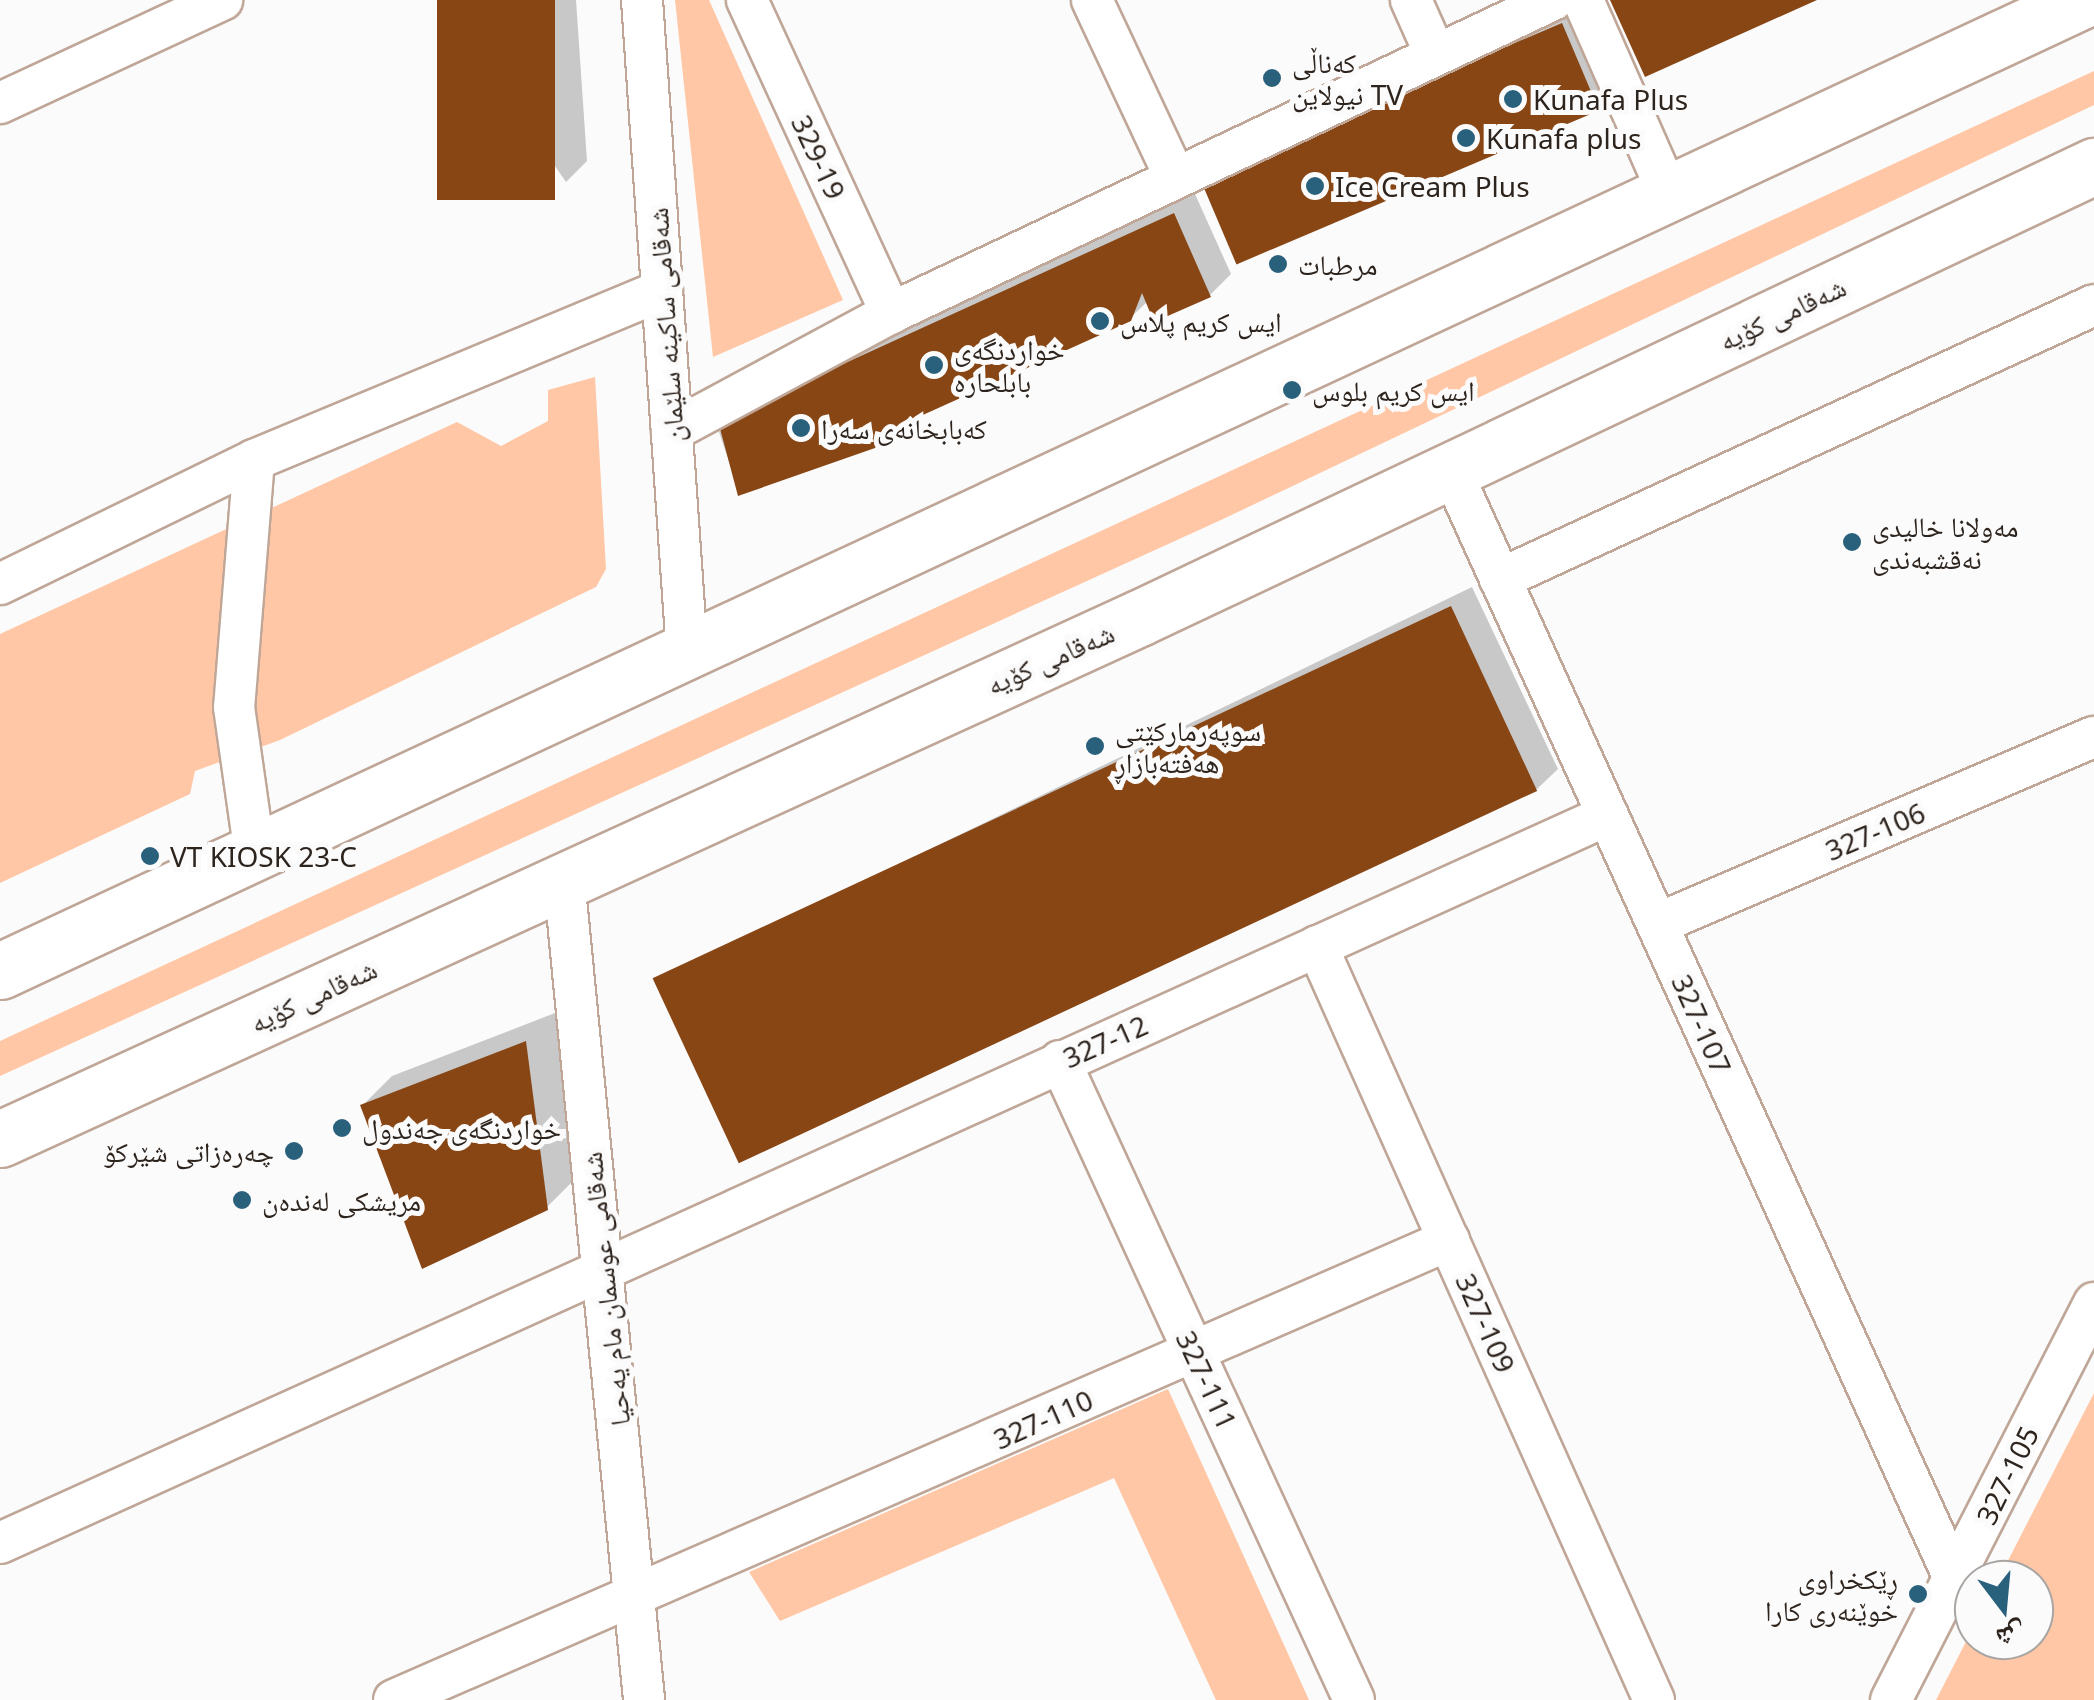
<!DOCTYPE html>
<meta charset="utf-8">
<style>
body{margin:0}
#map{position:relative;width:2094px;height:1700px;overflow:hidden;background:#fbfbfb;font-family:"Noto Sans","Noto Naskh Arabic",sans-serif}
div>[style]{position:absolute}
[style*='--x']{left:calc(var(--x)*1px);top:calc(var(--y)*1px);width:calc(var(--w)*1px);rotate:calc(var(--a)*1deg)}
.green>*{inset:0;background:#ffc7a5}
.shadow>*{inset:0;background:#0003}
.building>*{inset:0;background:#884615;transform-origin:0 0}
.roads{filter:drop-shadow(2px 0 #bfa697) drop-shadow(-2px 0 #bfa697) drop-shadow(0 2px #bfa697) drop-shadow(0 -2px #bfa697)}
.minor>*{height:40px;margin:-20px;padding:0 20px;transform-origin:20px;border-radius:20px;background:#fff}
.highway>*{height:55px;margin:-27.5px;padding:0 27.5px;transform-origin:27.5px;border-radius:27.5px;background:#fff}
.dots>*{width:28px;height:28px;translate:-50% -50%;box-sizing:border-box;border:5px solid #fbfbfb;border-radius:50%}
span{translate:-50% -50%;white-space:nowrap;text-align:center;line-height:1.15;-webkit-text-stroke:10px #fbfbfb;paint-order:stroke}
.poi-label{font-size:28px;color:#2e241e}
.left{translate:0 -50%;text-align:left}
.right{translate:-100% -50%;text-align:right}
.street-label{font-size:28px;color:#2e241e}
.north{position:absolute;left:1954px;top:1560px;width:100px;height:100px;box-sizing:border-box;background:#fbfbfb;border:2px solid #a9a5a3;border-radius:50%;rotate:164deg;font-size:28px;font-weight:700;line-height:40px;text-align:center;color:#2e241e}
.north::after{content:'';display:block;margin:auto;width:35px;height:45px;background:#29607b;clip-path:polygon(50% 0,100% 100%,50% 72%,0 100%)}
</style>
<div id="map">
<div class="green">
<div style="clip-path:polygon(675px 0,709px 0,843px 300px,713px 357px)"></div>
<div style="clip-path:polygon(2094px 71px,2094px 105px,1221px 520px,0 1076px,0 1041px)"></div>
<div style="clip-path:polygon(595px 377px,606px 569px,596px 587px,280px 740px,195px 771px,190px 794px,0 883px,0 634px,457px 422px,501px 446px,548px 421px,548px 390px)"></div>
<div style="clip-path:polygon(1168px 1389px,1309px 1700px,1216px 1700px,1114px 1478px,780px 1621px,749px 1572px)"></div>
<div style="clip-path:polygon(2094px 1393px,2094px 1700px,1936px 1700px,1974px 1626px,1974px 1640px,2034px 1640px,2034px 1580px,1998px 1580px)"></div>
</div>
<div class="shadow">
<div style="clip-path:polygon(440px 0,576px 0,587px 161px,566px 182px)"></div>
<div style="clip-path:polygon(1582px 0,1627px 79px,1598px 109px,1207px 189px,1236px 159px)"></div>
<div style="clip-path:polygon(1195px 194px,1231px 274px,1210px 295px,1148px 301px,1129px 319px,890px 429px,874px 446px,740px 494px,719px 432px,737px 406px)"></div>
<div style="clip-path:polygon(1472px 587px,1558px 769px,1537px 789px,661px 990px,682px 969px)"></div>
<div style="clip-path:polygon(555px 1013px,576px 1178px,546px 1208px,363px 1105px,392px 1076px)"></div>
</div>
<div class="building">
<div style="left:437px;top:0;width:118px;height:200px"></div>
<div style="clip-path:polygon(1610px 0,1817px 0,1645px 77px)"></div>
<div style="left:1562px;top:23px;width:95px;height:394px;rotate:67deg"></div>
<div style="clip-path:polygon(1174px 213px,1211px 297px,1154px 322px,1142px 293px,1131px 321px,883px 433px,875px 448px,738px 496px,718px 421px)"></div>
<div style="left:1451px;top:606px;width:204px;height:881px;rotate:65deg"></div>
<div style="clip-path:polygon(526px 1041px,548px 1210px,422px 1269px,360px 1105px)"></div>
</div>
<div class="roads">
<div class="minor">
<div style="--x:642;--y:0;--w:653;--a:86.05"></div>
<div style="--x:747;--y:0;--w:345;--a:65.3"></div>
<div style="--x:1092;--y:0;--w:195;--a:64.9"></div>
<div style="--x:1411;--y:0;--w:59;--a:66"></div>
<div style="--x:1583;--y:0;--w:211;--a:66.2"></div>
<div style="--x:0;--y:103;--w:245;--a:-24.9"></div>
<div style="--x:672;--y:431;--w:249;--a:-28.3"></div>
<div style="--x:891;--y:313;--w:732;--a:-25.31"></div>
<div style="--x:254;--y:460;--w:248;--a:94.6"></div>
<div style="--x:234;--y:707;--w:142;--a:81.9"></div>
<div style="--x:1450;--y:468;--w:1221;--a:65.58"></div>
<div style="--x:1500;--y:579;--w:654;--a:-24.76"></div>
<div style="--x:0;--y:584;--w:283;--a:-26"></div>
<div style="--x:254;--y:460;--w:442;--a:-22.6"></div>
<div style="--x:564;--y:879;--w:825;--a:84.43"></div>
<div style="--x:1657;--y:924;--w:475;--a:-23.2"></div>
<div style="--x:1317;--y:946;--w:826;--a:65.92"></div>
<div style="--x:1060;--y:1061;--w:703;--a:65.29"></div>
<div style="--x:0;--y:1543;--w:1765;--a:-24.36"></div>
<div style="--x:394;--y:1700;--w:1151;--a:-23.56"></div>
<div style="--x:1891;--y:1700;--w:446;--a:-62.9"></div>
</div>
<div class="highway">
<div style="--x:0;--y:971;--w:2298;--a:-24.99"></div>
<div style="--x:0;--y:1139;--w:1253;--a:-24.58"></div>
<div style="--x:1139;--y:618;--w:1057;--a:-25.33"></div>
</div>
</div>
<div class="dots">
<div style="left:1272px;top:78px;background:#29607b"></div>
<div style="left:1513px;top:99px;background:#29607b"></div>
<div style="left:1466px;top:138px;background:#29607b"></div>
<div style="left:1315px;top:186px;background:#29607b"></div>
<div style="left:1278px;top:264px;background:#29607b"></div>
<div style="left:1100px;top:321px;background:#29607b"></div>
<div style="left:934px;top:365px;background:#29607b"></div>
<div style="left:1292px;top:390px;background:#29607b"></div>
<div style="left:801px;top:428px;background:#29607b"></div>
<div style="left:1852px;top:542px;background:#29607b"></div>
<div style="left:1095px;top:746px;background:#29607b"></div>
<div style="left:150px;top:856px;background:#29607b"></div>
<div style="left:342px;top:1128px;background:#29607b"></div>
<div style="left:294px;top:1151px;background:#29607b"></div>
<div style="left:242px;top:1200px;background:#29607b"></div>
<div style="left:1918px;top:1594px;background:#29607b"></div>
</div>
<div class="poi-label">
<span class="left" style="left:1292px;top:78px">کەناڵی<br>نیولاین TV</span>
<span class="left" style="left:1533px;top:99px">Kunafa Plus</span>
<span class="left" style="left:1486px;top:138px">Kunafa plus</span>
<span class="left" style="left:1335px;top:186px">Ice Cream Plus</span>
<span class="left" style="left:1298px;top:264px">مرطبات</span>
<span class="left" style="left:1120px;top:321px">ايس كريم پلاس</span>
<span class="left" style="left:954px;top:365px">خواردنگەی<br>بابلحارە</span>
<span class="left" style="left:1312px;top:390px">ايس كريم بلوس</span>
<span class="left" style="left:821px;top:428px">کەبابخانەی سەرا</span>
<span class="left" style="left:1872px;top:542px">مەولانا خالیدی<br>نەقشبەندی</span>
<span class="left" style="left:1115px;top:746px">سوپەرمارکێتی<br>هەفتەبازاڕ</span>
<span class="left" style="left:170px;top:856px">VT KIOSK 23-C</span>
<span class="left" style="left:362px;top:1128px">خواردنگەی جەندول</span>
<span class="right" style="left:274px;top:1151px">چەرەزاتی شێرکۆ</span>
<span class="left" style="left:262px;top:1200px">مریشکی لەندەن</span>
<span class="right" style="left:1898px;top:1594px">ڕێكخراوی<br>خوێنەری كارا</span>
</div>
<div class="street-label">
<span style="left:819px;top:157px;rotate:65deg">329-19</span>
<span style="left:1782px;top:313px;rotate:-25deg">شەقامی کۆیە</span>
<span style="left:665px;top:325px;rotate:-94deg">شەقامی ساکینە سلێمان</span>
<span style="left:1050px;top:658px;rotate:-24deg">شەقامی کۆیە</span>
<span style="left:1875px;top:831px;rotate:-23deg">327-106</span>
<span style="left:313px;top:995px;rotate:-25deg">شەقامی کۆیە</span>
<span style="left:1702px;top:1024px;rotate:66deg">327-107</span>
<span style="left:1105px;top:1041px;rotate:-24deg">327-12</span>
<span style="left:605px;top:1289px;rotate:-96deg">شەقامی عوسمان مام یەحیا</span>
<span style="left:1486px;top:1323px;rotate:66deg">327-109</span>
<span style="left:1207px;top:1380px;rotate:65deg">327-111</span>
<span style="left:1043px;top:1419px;rotate:-24deg">327-110</span>
<span style="left:2007px;top:1475px;rotate:-64deg">327-105</span>
</div>
<div class="north">ش</div>
</div>
